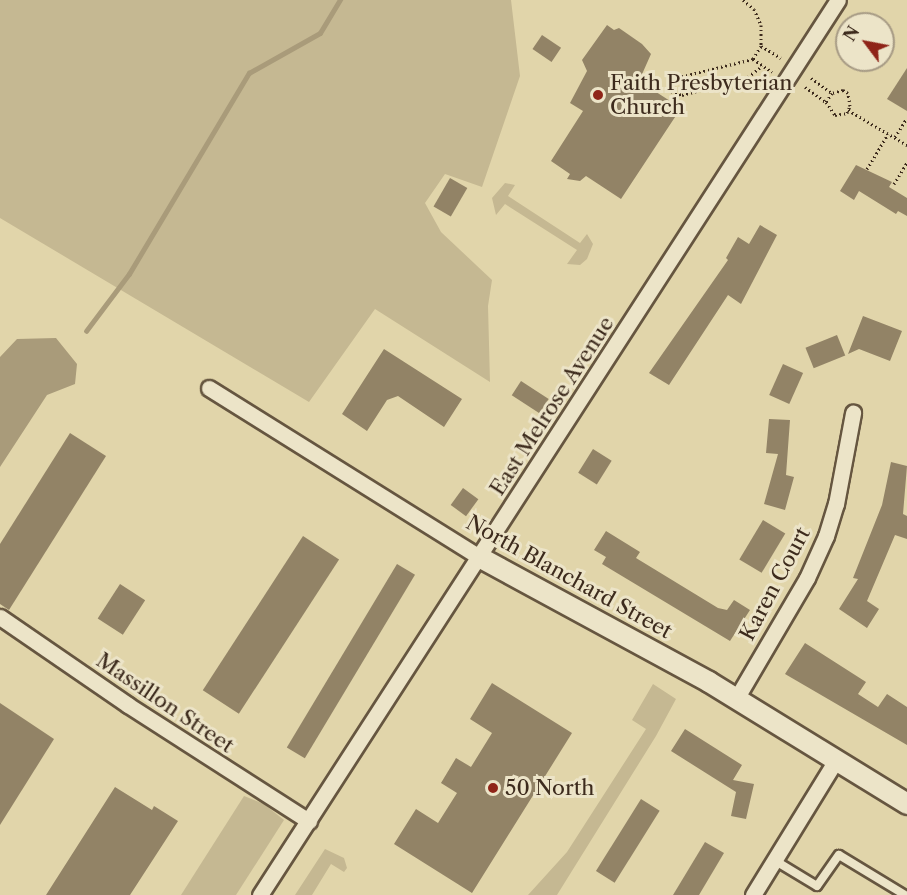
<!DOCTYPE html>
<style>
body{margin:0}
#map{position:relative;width:907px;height:895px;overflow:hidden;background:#e1d5aa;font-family:"Libre Caslon Text",serif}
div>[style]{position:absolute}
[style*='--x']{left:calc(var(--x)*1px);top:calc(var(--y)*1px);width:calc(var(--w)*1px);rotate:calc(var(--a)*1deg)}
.green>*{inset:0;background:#c5b892}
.water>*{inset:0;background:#a99b7a}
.stream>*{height:4.5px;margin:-2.25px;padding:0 2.25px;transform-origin:2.25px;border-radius:2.25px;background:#a99b7a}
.building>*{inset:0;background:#928366;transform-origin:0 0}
.path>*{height:3px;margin-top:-1.5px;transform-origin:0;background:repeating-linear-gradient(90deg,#3d2b1d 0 1.5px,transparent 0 4.5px)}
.roads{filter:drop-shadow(2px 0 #665640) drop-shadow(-2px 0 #665640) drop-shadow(0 2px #665640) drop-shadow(0 -2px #665640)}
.service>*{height:8px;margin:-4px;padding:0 4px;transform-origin:4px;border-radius:4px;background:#ece4c8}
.minor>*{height:15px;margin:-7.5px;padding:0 7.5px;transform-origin:7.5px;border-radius:7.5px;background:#ece4c8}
.tertiary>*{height:20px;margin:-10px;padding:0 10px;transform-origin:10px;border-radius:10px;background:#ece4c8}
.dots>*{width:16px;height:16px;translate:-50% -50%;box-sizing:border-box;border:3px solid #ece4c8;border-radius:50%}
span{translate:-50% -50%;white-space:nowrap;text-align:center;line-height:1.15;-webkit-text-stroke:6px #ece4c8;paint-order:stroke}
.poi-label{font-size:21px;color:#3d2b1d}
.left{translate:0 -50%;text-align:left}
.street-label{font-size:21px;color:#3d2b1d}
.north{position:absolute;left:835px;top:12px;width:60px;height:60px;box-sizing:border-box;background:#ece4c8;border:2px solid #a69a84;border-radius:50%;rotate:302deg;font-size:16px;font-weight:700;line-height:24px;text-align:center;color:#3d2b1d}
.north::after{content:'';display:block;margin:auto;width:21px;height:27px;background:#8f2418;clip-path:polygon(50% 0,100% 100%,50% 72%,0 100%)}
</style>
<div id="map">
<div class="green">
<div style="clip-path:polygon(0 0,511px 0,520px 76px,482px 187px,445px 174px,425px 203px,441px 232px,492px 280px,488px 306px,490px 382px,375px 309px,309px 402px,0 218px)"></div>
<div style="clip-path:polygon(505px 183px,515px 185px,508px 196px,580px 243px,587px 234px,593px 244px,587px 259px,580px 265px,567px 264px,577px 250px,505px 204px,496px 215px,492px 198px)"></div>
<div style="clip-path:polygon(653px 684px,676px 699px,656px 736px,557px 895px,528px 895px,567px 852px,646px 729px,632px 720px)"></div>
<div style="clip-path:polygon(244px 796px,264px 804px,284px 820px,236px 895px,181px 895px)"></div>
<div style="clip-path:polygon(325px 849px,344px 858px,347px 868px,344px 872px,331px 864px,312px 895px,295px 895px)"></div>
</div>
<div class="water">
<div style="clip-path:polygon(56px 338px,77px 364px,75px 384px,47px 395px,0 467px,0 357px,17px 339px)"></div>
</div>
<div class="stream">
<div style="--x:86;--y:331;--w:71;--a:-53"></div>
<div style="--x:129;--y:274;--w:234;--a:-59.2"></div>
<div style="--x:249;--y:73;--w:81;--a:-29.4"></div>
<div style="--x:320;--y:33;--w:39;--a:-59"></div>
</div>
<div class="building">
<div style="clip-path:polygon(607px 25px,614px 30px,619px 28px,642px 44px,651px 54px,639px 81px,681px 108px,621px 199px,586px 176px,580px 181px,567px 179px,570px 174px,551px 161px,583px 111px,570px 103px,587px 71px,582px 60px)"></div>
<div style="left:542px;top:35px;width:23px;height:17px;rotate:34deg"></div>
<div style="clip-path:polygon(907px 68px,907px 111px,887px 99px)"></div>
<div style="clip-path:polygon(856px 165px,892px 182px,889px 187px,907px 198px,907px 216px,898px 211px,896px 214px,859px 191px,854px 200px,840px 191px)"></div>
<div style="left:450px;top:178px;width:20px;height:33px;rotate:30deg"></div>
<div style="clip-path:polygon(760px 225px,777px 235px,741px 304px,728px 295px,669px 385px,649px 373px,728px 260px,726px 258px,738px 237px,749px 244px)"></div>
<div style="clip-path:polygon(863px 316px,902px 331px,890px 361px,859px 349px,848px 354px)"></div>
<div style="left:837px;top:335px;width:22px;height:34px;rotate:68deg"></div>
<div style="clip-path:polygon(384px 349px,462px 399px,444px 427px,398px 396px,387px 400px,367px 431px,342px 414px)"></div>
<div style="left:783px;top:364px;width:22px;height:34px;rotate:24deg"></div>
<div style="left:521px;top:381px;width:33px;height:17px;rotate:33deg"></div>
<div style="clip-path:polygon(769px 419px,790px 420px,786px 475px,794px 477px,785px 510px,764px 504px,778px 454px,766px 453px)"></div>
<div style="clip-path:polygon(70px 433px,106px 456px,9px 610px,0 604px,0 544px)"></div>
<div style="left:593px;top:449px;width:22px;height:28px;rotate:32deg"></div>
<div style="clip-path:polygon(891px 462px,907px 466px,903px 514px,907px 516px,907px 539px,895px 535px,867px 601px,879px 609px,867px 628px,839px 609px,858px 579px,853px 578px,882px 505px)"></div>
<div style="left:463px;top:488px;width:19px;height:21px;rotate:36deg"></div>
<div style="left:763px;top:520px;width:26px;height:46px;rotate:31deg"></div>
<div style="clip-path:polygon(606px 531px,640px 552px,636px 558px,718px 608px,727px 610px,734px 600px,750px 610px,730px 641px,602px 564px,606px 557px,594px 550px)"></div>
<div style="left:303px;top:536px;width:43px;height:184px;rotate:33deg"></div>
<div style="left:397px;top:564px;width:21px;height:214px;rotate:31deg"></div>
<div style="left:120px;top:584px;width:30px;height:41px;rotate:33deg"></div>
<div style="clip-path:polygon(805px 643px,866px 682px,858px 694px,878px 707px,887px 694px,907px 707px,907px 745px,785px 674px)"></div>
<div style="clip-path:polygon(492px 683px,572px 733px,472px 893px,394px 844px,416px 809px,438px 823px,457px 793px,441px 783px,456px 758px,471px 767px,492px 733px,470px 719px)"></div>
<div style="clip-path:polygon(0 703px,54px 739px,0 825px)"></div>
<div style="clip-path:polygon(685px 729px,742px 765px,733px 780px,754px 784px,746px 819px,731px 816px,736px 792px,671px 751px)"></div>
<div style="clip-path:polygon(115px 787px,152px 810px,154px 806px,178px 821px,130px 895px,46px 895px)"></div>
<div style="left:641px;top:799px;width:22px;height:85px;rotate:32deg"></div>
<div style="clip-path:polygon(705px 842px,724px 853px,699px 895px,673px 895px)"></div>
</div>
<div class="path">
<div style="--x:743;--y:0;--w:14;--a:39"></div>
<div style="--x:754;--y:9;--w:17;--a:66"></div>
<div style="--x:761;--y:25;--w:21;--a:90"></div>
<div style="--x:761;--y:46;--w:15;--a:122"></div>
<div style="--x:753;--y:59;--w:84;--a:166.3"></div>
<div style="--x:671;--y:79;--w:12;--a:90"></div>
<div style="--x:671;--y:91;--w:12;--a:20"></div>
<div style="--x:682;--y:95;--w:68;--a:-15.3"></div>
<div style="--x:748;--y:77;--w:18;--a:-38"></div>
<div style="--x:761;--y:46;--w:23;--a:31"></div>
<div style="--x:753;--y:59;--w:23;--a:34"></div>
<div style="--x:811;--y:78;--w:26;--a:36"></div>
<div style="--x:805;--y:87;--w:26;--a:36"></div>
<div style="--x:826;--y:102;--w:16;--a:55"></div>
<div style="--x:835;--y:115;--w:12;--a:-9"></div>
<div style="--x:847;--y:113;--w:8;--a:-67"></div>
<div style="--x:850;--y:106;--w:13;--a:-99"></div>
<div style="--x:848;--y:93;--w:6;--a:-149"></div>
<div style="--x:843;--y:90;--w:11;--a:165"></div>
<div style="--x:832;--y:93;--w:11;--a:124"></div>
<div style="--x:848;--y:110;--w:69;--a:30.7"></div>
<div style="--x:895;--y:137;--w:22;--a:-58"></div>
<div style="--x:867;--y:169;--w:41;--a:-59"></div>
<div style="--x:894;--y:184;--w:26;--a:-59"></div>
</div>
<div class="roads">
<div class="service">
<div style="--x:774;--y:860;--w:50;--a:31.2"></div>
<div style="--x:817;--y:886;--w:38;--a:-55"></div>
<div style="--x:839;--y:855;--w:77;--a:31.2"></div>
</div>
<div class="minor">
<div style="--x:209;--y:388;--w:319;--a:32"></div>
<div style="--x:0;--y:617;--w:155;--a:34.5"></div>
<div style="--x:128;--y:705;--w:215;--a:32.7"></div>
<div style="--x:736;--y:699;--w:140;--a:-59.6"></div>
<div style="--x:807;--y:578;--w:46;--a:-65.7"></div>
<div style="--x:826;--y:536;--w:34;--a:-73"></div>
<div style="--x:836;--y:504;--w:93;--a:-79.4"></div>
<div style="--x:260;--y:895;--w:1065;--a:-57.15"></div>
<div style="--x:753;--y:895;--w:158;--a:-58.4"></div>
</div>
<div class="tertiary">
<div style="--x:479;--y:557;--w:262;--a:28.5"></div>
<div style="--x:709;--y:682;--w:233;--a:31.6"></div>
</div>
</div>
<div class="dots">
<div style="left:598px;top:95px;background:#8f2418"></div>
<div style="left:493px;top:788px;background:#8f2418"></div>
</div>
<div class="poi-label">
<span class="left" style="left:610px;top:95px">Faith Presbyterian<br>Church</span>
<span class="left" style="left:505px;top:788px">50 North</span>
</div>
<div class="street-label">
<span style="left:552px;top:406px;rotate:-57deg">East Melrose Avenue</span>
<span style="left:569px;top:577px;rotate:29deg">North Blanchard Street</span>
<span style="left:775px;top:584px;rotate:-62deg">Karen Court</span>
<span style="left:165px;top:703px;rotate:34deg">Massillon Street</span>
</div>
<div class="north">N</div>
</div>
